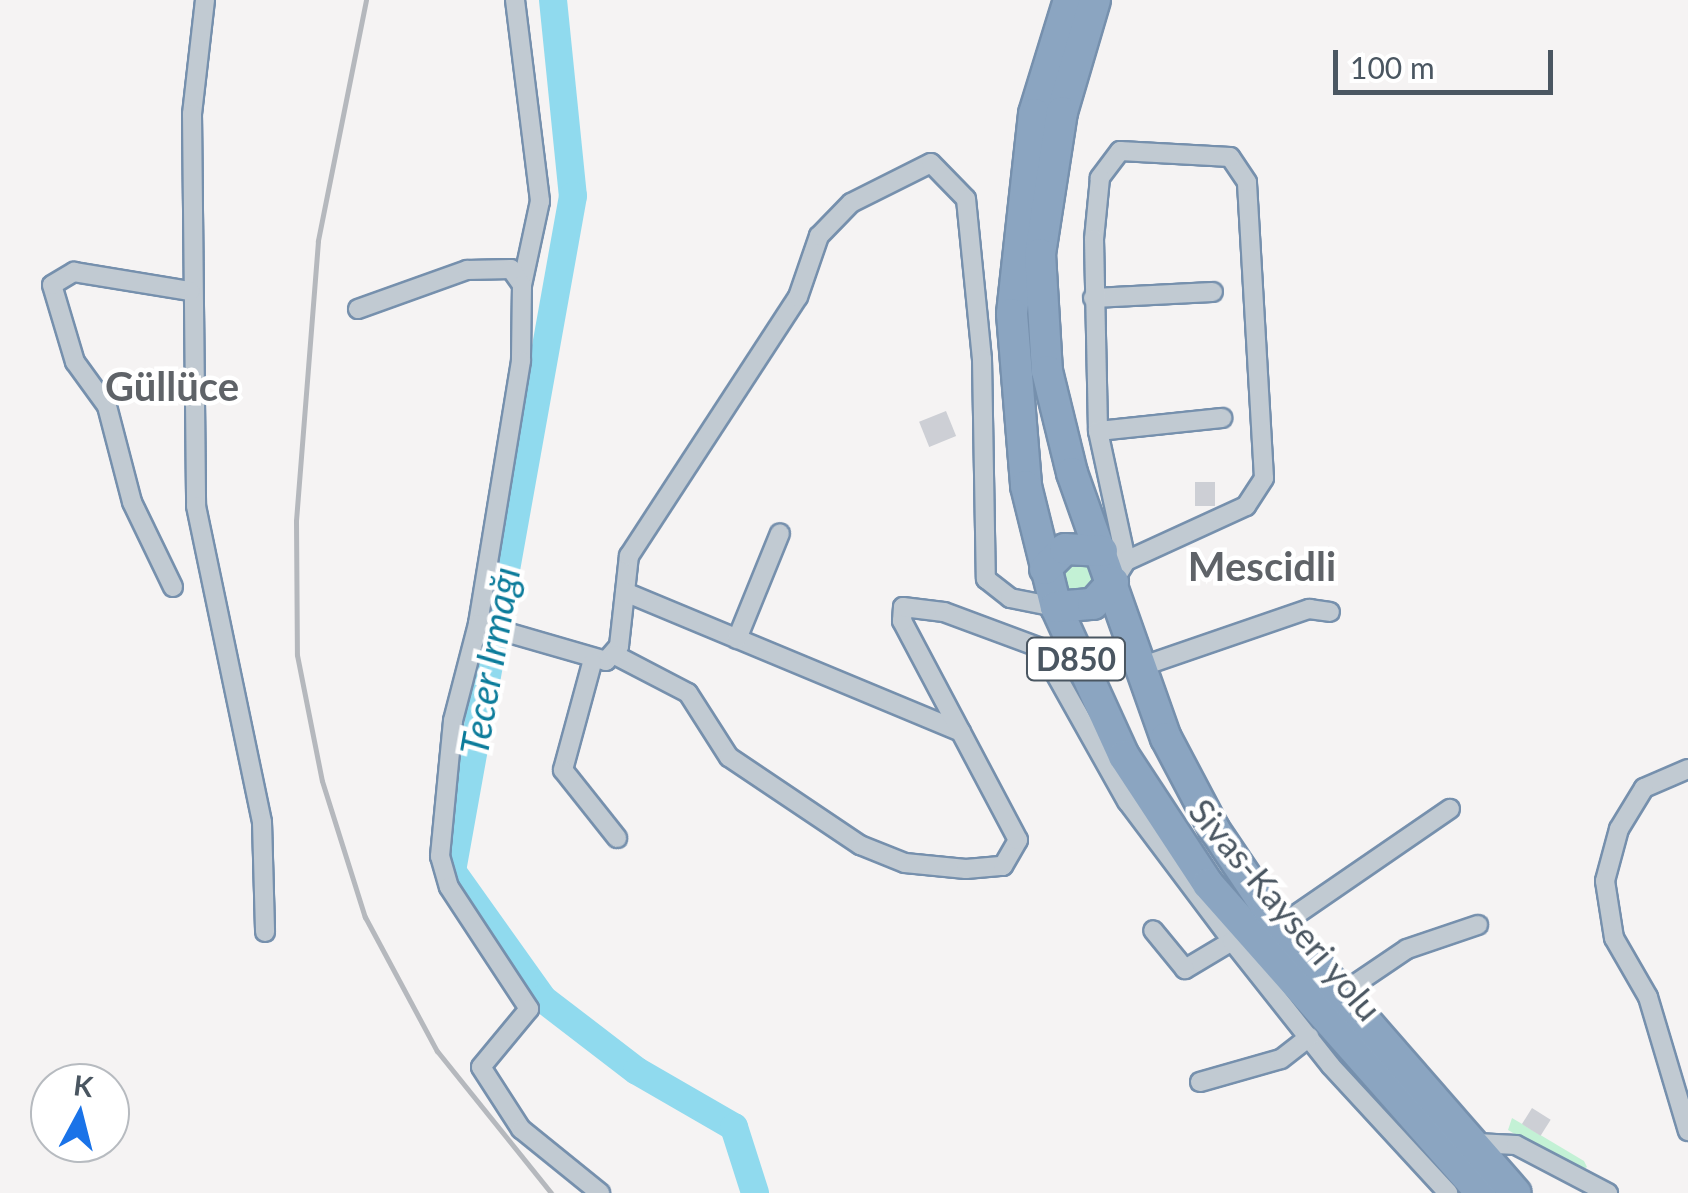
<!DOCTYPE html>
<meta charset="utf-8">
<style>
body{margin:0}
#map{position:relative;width:1688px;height:1193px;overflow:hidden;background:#f5f3f3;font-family:Lato,sans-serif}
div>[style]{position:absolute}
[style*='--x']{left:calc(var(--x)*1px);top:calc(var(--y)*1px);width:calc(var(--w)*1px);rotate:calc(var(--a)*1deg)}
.green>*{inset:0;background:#c3f1d5}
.river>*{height:28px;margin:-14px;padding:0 14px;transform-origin:14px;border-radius:14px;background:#90daee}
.building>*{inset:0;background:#cdcfd5;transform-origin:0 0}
.roads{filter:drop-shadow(2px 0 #7690ad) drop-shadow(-2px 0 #7690ad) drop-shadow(0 2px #7690ad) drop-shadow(0 -2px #7690ad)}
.street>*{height:18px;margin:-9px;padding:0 9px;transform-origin:9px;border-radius:9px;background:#c1cad2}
.highway>*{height:30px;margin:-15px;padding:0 15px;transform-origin:15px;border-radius:15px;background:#8ba5c1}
.rail>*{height:5px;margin:-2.5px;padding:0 2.5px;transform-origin:2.5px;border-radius:2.5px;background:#b5b8bd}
span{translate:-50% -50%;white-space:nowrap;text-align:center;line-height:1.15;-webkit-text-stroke:9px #fff;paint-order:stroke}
.shield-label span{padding:2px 8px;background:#fff;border:2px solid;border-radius:8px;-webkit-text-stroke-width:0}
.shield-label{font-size:32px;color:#4a5661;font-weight:700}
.street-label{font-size:35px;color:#4a5661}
.water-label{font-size:38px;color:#0c7c9b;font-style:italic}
.quarter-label{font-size:40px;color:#5f6368;font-weight:700}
.north{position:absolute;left:30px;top:1063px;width:100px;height:100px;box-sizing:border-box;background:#fff;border:2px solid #b7bbc0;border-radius:50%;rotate:7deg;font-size:28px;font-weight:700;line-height:40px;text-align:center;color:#4a5661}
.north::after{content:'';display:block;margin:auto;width:35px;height:45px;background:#1a73e8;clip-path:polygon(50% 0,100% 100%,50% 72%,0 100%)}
.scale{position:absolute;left:1333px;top:50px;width:220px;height:45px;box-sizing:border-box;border:5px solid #4a5661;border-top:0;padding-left:12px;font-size:30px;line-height:35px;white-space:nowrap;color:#4a5661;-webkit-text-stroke:8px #fff;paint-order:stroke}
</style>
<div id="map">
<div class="green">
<div style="clip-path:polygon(1078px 559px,1095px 569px,1095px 588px,1067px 594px,1059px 572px)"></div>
<div style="clip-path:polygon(1512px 1118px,1584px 1161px,1587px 1167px,1579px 1172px,1508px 1130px)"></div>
</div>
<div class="river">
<div style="--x:553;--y:0;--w:197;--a:84.2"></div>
<div style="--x:573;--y:196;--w:686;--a:100.16"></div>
<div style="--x:452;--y:871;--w:157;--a:54.6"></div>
<div style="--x:543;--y:999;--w:118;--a:37.5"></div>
<div style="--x:637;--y:1071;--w:112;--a:30"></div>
<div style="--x:734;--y:1127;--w:69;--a:72.3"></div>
</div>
<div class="building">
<div style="left:946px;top:411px;width:27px;height:29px;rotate:68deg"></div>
<div style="left:1195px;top:482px;width:20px;height:24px"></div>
<div style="left:1532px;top:1108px;width:22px;height:19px;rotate:32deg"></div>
</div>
<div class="roads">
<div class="street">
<div style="--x:205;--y:0;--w:115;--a:96.5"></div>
<div style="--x:192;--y:114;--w:392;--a:89.4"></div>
<div style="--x:196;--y:506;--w:323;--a:78.2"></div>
<div style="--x:262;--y:822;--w:110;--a:88.4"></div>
<div style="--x:515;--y:0;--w:203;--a:82.9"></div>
<div style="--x:540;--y:201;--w:86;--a:102.1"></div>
<div style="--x:1093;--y:298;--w:120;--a:-2.9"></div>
<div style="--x:358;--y:309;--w:116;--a:-19.7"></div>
<div style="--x:467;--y:270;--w:44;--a:-1.3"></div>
<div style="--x:511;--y:269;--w:19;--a:55"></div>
<div style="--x:522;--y:285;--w:76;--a:90.8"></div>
<div style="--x:521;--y:361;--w:266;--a:99.3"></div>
<div style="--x:478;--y:624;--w:133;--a:16.1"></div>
<div style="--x:606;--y:661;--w:20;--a:-49"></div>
<div style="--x:619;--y:646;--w:91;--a:-83.7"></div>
<div style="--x:629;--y:556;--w:309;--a:-56.9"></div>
<div style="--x:798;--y:297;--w:65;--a:-71"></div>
<div style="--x:819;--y:236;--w:46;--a:-45.9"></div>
<div style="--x:851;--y:203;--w:89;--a:-26.6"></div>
<div style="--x:931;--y:163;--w:50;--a:45.8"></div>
<div style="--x:966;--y:199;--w:161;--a:84.3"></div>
<div style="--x:982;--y:359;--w:220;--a:89"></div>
<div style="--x:986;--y:579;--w:31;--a:38"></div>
<div style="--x:1010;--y:598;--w:47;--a:11.1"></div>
<div style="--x:1098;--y:431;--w:133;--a:77.8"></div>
<div style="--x:1113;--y:582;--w:25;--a:-58"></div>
<div style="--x:1126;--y:561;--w:132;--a:-24.6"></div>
<div style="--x:1246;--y:506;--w:33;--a:-57"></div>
<div style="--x:1264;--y:478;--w:296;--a:-93.3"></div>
<div style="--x:1247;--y:182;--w:30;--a:-124"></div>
<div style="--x:1230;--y:157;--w:110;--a:-176.9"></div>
<div style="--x:1120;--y:151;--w:34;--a:127"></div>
<div style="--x:1100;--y:178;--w:61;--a:95.6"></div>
<div style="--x:1094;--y:239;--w:192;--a:88.8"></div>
<div style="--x:1098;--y:431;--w:125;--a:-6"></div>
<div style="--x:173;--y:587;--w:94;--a:-115.8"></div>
<div style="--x:132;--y:502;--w:99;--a:-104.6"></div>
<div style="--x:107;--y:406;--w:54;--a:-126"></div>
<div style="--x:75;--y:362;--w:80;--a:-106.6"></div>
<div style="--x:52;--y:285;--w:26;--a:-31"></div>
<div style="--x:74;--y:272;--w:118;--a:9.3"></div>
<div style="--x:625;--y:592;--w:364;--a:22.6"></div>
<div style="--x:478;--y:624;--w:100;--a:104.5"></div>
<div style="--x:453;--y:721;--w:136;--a:95.5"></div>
<div style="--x:440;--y:856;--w:32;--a:74"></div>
<div style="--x:449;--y:887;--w:146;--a:56.7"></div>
<div style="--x:529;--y:1009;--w:75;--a:129.6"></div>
<div style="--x:481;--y:1067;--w:74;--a:57.2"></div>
<div style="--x:521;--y:1129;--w:102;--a:39"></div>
<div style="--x:737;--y:639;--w:114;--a:-67.9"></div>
<div style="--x:615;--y:655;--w:82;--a:27.5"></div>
<div style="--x:688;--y:693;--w:76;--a:57.4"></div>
<div style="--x:729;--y:757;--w:158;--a:33.9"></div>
<div style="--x:860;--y:845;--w:48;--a:21.8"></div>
<div style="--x:905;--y:863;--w:61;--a:5.6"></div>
<div style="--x:966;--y:869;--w:37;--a:-5"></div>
<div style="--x:1003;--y:866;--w:30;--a:-60"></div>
<div style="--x:1018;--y:840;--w:248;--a:-117.9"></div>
<div style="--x:902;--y:621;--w:14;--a:-86"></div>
<div style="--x:903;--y:607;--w:41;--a:7"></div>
<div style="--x:944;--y:612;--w:103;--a:20.4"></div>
<div style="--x:1041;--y:648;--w:176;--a:60.7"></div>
<div style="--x:1127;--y:801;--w:175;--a:53.1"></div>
<div style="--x:1232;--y:941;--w:55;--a:149.2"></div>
<div style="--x:1185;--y:969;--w:50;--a:-129.4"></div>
<div style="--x:592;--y:663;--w:111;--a:105.2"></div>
<div style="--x:563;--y:770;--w:87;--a:51.5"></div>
<div style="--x:1143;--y:666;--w:176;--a:-19"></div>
<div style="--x:1309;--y:609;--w:21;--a:8"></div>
<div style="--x:1688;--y:769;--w:48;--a:156.6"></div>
<div style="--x:1644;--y:788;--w:48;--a:121.4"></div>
<div style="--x:1619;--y:829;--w:54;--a:105.1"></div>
<div style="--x:1605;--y:881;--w:58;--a:81"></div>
<div style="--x:1614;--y:938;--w:68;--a:60"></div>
<div style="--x:1648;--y:997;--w:140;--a:73.4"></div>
<div style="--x:1281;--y:925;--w:205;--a:-34.5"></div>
<div style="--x:1239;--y:936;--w:9;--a:144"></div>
<div style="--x:1232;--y:941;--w:159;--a:51.6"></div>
<div style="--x:1331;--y:1066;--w:173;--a:47.3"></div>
<div style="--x:1342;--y:993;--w:78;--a:-34.1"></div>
<div style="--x:1407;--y:949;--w:75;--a:-18.7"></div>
<div style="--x:1200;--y:1082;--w:84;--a:-15.9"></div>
<div style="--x:1281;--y:1059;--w:36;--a:-38"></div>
<div style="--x:1476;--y:1143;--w:40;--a:2.9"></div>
<div style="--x:1516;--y:1145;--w:104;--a:27.6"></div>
</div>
<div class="highway">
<div style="--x:1069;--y:0;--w:119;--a:107.1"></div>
<div style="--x:1034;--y:114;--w:201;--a:96.3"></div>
<div style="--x:1012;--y:314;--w:173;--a:85.3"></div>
<div style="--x:1026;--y:486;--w:125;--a:76.1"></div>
<div style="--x:1056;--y:607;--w:164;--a:65.5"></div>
<div style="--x:1124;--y:756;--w:153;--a:56.7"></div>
<div style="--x:1208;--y:884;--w:412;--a:48.5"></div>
<div style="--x:1095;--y:0;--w:117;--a:106.4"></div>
<div style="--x:1062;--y:112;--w:144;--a:98.8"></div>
<div style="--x:1040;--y:254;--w:117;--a:86.6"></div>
<div style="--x:1047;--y:371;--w:105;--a:76.2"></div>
<div style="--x:1072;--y:473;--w:281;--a:70.5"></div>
<div style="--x:1166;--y:738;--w:103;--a:62.2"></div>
<div style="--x:1214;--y:829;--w:95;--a:56.1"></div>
<div style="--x:1267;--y:908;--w:378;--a:48.9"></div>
<div style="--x:1045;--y:569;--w:28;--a:-45"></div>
<div style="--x:1065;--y:549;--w:37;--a:3"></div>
<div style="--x:1056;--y:607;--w:37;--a:-5"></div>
<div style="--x:1093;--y:604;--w:30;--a:-48"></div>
</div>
</div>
<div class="rail">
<div style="--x:366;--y:0;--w:246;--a:101.3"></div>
<div style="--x:318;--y:241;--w:281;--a:94.5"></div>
<div style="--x:296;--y:521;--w:134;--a:89.6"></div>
<div style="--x:297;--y:655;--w:128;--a:78.8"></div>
<div style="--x:322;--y:781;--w:143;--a:72.5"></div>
<div style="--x:365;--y:917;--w:152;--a:61.8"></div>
<div style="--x:437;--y:1051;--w:182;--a:51.2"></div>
</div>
<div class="shield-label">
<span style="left:1076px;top:659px">D850</span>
</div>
<div class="street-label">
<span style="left:1286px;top:909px;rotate:50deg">Sivas-Kayseri yolu</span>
</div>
<div class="water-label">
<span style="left:490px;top:661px;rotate:-80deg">Tecer Irmağı</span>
</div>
<div class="quarter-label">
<span style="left:172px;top:386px">Güllüce</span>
<span style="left:1262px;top:566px">Mescidli</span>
</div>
<div class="north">K</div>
<div class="scale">100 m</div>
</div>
